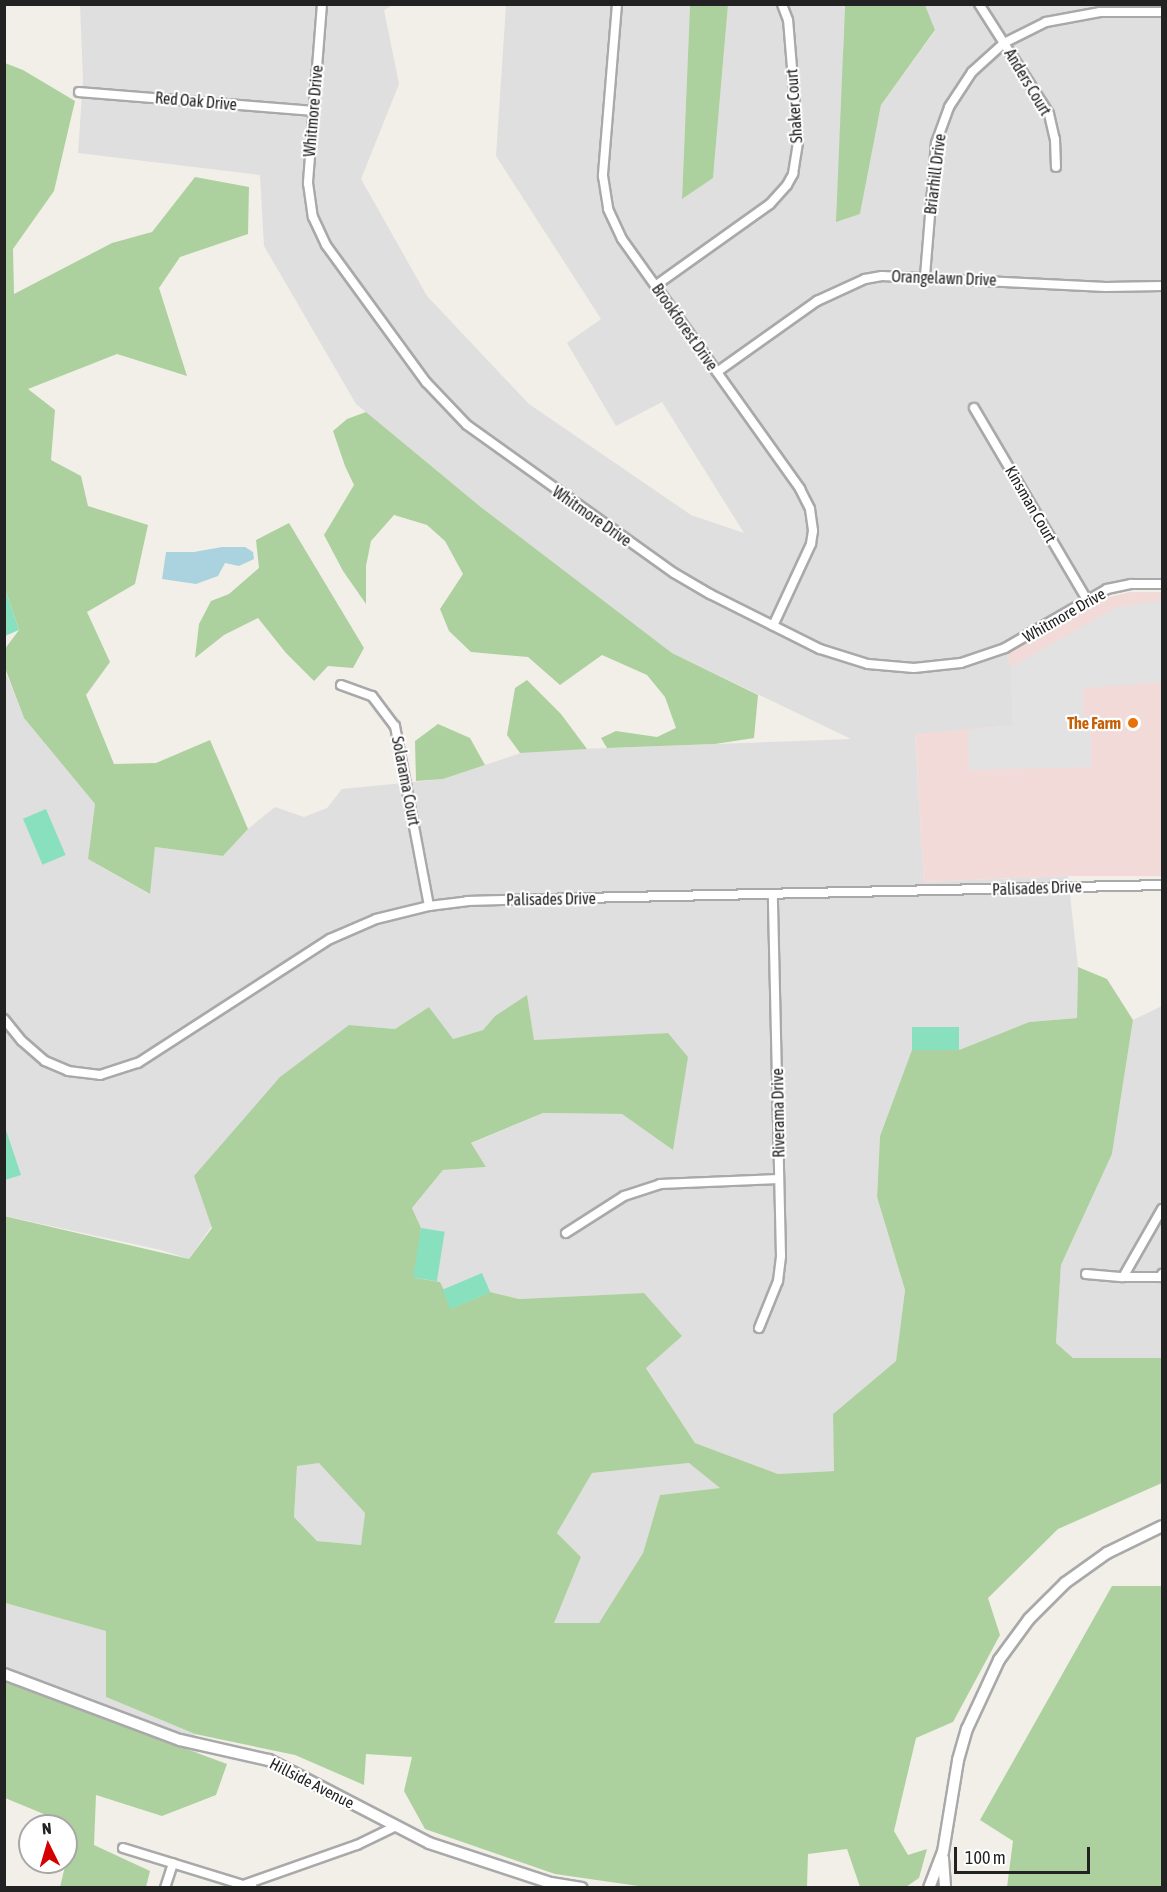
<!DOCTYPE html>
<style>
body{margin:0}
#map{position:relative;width:1167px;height:1892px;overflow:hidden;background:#f2efe9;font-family:"Asap Condensed",sans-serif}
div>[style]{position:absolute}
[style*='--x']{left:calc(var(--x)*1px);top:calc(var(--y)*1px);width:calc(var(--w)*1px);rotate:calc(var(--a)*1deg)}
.residential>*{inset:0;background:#e0dfdf}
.commercial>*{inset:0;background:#f2dad9}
.forest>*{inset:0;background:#add19e}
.pitch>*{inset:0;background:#88e0be;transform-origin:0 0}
.parking>*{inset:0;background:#e2e2e2}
.water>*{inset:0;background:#aad3df}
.roads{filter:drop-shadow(2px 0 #a9a9a9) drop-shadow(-2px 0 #a9a9a9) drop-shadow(0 2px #a9a9a9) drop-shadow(0 -2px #a9a9a9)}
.minor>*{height:8px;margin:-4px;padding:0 4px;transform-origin:4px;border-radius:4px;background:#fff}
.tertiary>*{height:10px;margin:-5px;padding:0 5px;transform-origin:5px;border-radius:5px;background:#fff}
.dots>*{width:16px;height:16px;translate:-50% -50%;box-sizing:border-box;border:3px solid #fff;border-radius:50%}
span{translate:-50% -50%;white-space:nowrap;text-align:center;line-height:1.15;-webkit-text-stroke:4.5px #fff;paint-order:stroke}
.street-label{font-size:16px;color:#222}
.food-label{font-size:16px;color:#c56008;font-weight:700}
.right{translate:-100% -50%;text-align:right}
.frame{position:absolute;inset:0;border:6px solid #222;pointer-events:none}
.north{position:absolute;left:18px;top:1814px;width:60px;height:60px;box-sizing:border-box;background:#fff;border:2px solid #a7a7a7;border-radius:50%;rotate:355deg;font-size:16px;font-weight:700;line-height:24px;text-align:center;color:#222}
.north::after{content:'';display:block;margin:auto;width:21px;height:27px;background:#d40000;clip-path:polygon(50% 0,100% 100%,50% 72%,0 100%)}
.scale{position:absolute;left:954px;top:1847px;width:136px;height:27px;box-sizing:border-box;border:3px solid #222;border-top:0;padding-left:8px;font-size:18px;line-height:21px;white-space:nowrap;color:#222;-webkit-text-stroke:4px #fff;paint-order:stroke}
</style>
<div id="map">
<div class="residential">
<div style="clip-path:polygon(80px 5px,393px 5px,384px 10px,399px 84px,361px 179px,427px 296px,529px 404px,691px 515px,744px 533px,662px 402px,616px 426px,567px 343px,601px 319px,496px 156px,506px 5px,690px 5px,682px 198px,713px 178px,728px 5px,845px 5px,843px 46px,860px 214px,881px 105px,935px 31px,925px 5px,1162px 5px,1162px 584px,1119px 586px,1005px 648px,1011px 667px,1013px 725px,915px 735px,924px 882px,1068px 876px,1078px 967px,1077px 1018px,1029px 1022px,959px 1050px,912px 1051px,880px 1136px,877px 1197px,905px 1290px,896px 1361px,833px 1414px,835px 1471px,778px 1474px,695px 1443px,646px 1367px,644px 1293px,519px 1299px,490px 1292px,453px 1309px,440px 1282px,415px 1278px,421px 1228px,412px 1208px,443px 1170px,486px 1167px,470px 1144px,543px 1113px,622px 1114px,673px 1149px,668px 1033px,534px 1041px,527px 996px,495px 1016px,483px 1030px,452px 1039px,429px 1007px,395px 1029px,349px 1025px,189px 1259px,161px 1250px,5px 1216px,4px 668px,24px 718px,95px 804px,88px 859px,149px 894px,155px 847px,223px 856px,248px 829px,275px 807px,304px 817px,327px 808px,342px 789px,443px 779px,527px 751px,851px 739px,672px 653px,482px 508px,356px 404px,264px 246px,260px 175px,78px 153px,83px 80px)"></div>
<div style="clip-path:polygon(1162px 1006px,1162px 1358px,1073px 1358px,1056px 1343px,1061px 1265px,1112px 1154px,1133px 1020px)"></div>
<div style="clip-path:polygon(319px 1462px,365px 1513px,361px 1545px,317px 1541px,294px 1517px,297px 1466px)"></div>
<div style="clip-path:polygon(689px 1463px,721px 1488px,660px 1495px,643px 1553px,599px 1623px,553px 1623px,581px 1557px,557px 1533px,592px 1473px)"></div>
<div style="clip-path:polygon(4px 1603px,107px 1631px,106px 1697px,195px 1734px,198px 1754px,5px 1682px)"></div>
</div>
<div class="commercial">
<div style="clip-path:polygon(1130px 592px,1162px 592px,1162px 876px,1068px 876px,924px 882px,915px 734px,1013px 725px,1011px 667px,1006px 653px,1105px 598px)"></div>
</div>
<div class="forest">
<div style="clip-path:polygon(690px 5px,728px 5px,713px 178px,682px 199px)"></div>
<div style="clip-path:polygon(845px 5px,925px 5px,935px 30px,881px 105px,860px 214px,836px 222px)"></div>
<div style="clip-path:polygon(5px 63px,23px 70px,75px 101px,54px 191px,13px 249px,14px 294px,112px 243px,152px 232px,195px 177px,249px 187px,248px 234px,180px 257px,159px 288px,187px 376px,117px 354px,28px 389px,55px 410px,51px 460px,81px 476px,88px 506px,148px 525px,135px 584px,87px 612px,110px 662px,86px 695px,114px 764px,156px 763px,210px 740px,248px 829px,223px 856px,155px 847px,150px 894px,88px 859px,95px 804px,24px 718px,5px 668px,4px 650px,19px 630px,4px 586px)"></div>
<div style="clip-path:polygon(366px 412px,482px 508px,672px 653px,758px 695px,754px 738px,715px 744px,607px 748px,601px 738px,616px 731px,657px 737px,676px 728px,665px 697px,647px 675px,602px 655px,560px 685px,528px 657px,471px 652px,449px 631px,440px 609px,463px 574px,445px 541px,427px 525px,394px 515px,371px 541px,366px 566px,366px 604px,343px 571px,324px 535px,354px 485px,345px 466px,333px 431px,347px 419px)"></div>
<div style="clip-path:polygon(289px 523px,364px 648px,353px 668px,328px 666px,314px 681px,286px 653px,258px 618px,224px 635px,195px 658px,199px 624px,211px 601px,229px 594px,259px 568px,256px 540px)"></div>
<div style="clip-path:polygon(527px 680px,561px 714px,587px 749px,520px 753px,507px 735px,515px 688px)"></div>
<div style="clip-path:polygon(438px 724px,470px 738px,485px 765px,443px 779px,416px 781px,415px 741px)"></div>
<div style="clip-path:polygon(evenodd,1078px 967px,1107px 979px,1133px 1020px,1112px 1154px,1061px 1265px,1056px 1343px,1073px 1358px,1162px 1358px,1162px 1483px,1058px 1529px,988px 1598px,1000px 1635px,953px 1722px,916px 1738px,894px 1831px,908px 1855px,927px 1849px,919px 1878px,906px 1887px,860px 1887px,847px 1849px,808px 1854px,807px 1887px,652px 1888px,555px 1874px,425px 1829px,404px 1791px,412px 1757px,366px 1754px,364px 1785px,295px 1755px,195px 1734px,106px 1697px,106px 1631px,5px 1603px,4px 1216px,189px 1259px,212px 1228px,194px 1176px,280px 1077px,349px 1025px,395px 1029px,429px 1007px,453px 1039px,483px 1030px,495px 1016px,527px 995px,534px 1040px,668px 1033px,688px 1057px,673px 1150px,622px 1114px,543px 1113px,471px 1143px,486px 1167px,443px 1170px,412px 1208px,421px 1228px,416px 1278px,440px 1282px,453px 1308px,490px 1292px,519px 1299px,644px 1293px,682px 1336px,646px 1368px,695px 1443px,778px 1474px,834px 1471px,833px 1414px,896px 1361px,905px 1290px,877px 1197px,880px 1136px,912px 1050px,959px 1050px,1029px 1022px,1077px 1018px,1078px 967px,319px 1463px,365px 1513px,361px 1545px,317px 1541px,294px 1517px,297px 1466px,319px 1463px,1078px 967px,689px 1463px,720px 1488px,660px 1495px,643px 1553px,599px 1623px,554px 1623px,581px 1557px,557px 1533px,592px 1473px,689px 1463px)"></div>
<div style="clip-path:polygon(1112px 1586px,1162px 1586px,1162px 1887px,1007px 1887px,1013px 1841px,980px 1820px)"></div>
<div style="clip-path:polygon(5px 1682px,227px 1764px,216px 1795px,162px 1816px,96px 1795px,94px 1845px,150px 1871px,146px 1887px,60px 1887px,66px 1862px,68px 1824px,5px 1798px)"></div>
</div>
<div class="pitch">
<div style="clip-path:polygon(4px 586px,19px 630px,5px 636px,4px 636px)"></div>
<div style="left:46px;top:809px;width:50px;height:25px;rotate:67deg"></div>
<div style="left:912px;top:1027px;width:47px;height:23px"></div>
<div style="clip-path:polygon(5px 1127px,21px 1175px,5px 1180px,4px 1127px)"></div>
<div style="left:421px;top:1228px;width:24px;height:50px;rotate:9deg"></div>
<div style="left:482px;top:1273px;width:21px;height:43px;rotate:67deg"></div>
</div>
<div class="parking">
<div style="clip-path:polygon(1162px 601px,1162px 682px,1083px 688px,1083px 717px,1090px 717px,1092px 767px,969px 770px,968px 730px,1013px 725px,1011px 667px,1117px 607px)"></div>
</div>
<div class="water">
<div style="clip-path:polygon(222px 547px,245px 547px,253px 552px,254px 559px,239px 566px,225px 563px,218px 576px,196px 584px,162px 579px,166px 552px,194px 552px)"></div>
</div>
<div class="roads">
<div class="minor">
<div style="--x:322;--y:4;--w:180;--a:94.5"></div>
<div style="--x:308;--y:183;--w:34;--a:82"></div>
<div style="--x:313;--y:217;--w:31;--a:65"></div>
<div style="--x:326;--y:245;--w:170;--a:53.9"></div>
<div style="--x:426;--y:382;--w:59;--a:46.4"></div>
<div style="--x:467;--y:425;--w:254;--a:35.6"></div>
<div style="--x:674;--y:573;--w:42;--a:30.3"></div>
<div style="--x:710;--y:594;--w:123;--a:26.6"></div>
<div style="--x:820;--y:649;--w:50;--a:17.4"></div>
<div style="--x:868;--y:664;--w:46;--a:5"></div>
<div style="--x:914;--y:668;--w:47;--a:-6.1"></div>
<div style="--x:961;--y:663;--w:46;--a:-18.8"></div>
<div style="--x:1005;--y:648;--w:118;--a:-30"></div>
<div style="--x:1107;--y:589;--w:25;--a:-12"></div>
<div style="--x:1131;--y:584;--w:31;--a:0"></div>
<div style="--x:617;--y:4;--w:173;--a:94.7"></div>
<div style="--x:603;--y:176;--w:33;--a:81"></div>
<div style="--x:608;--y:209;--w:33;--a:65"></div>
<div style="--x:622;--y:239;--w:307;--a:54.5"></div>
<div style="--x:800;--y:489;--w:22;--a:63"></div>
<div style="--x:810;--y:509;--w:22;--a:82"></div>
<div style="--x:813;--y:531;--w:13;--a:99"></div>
<div style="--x:811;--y:544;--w:90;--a:114.9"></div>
<div style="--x:979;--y:4;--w:130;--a:57.5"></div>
<div style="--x:1049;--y:114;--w:26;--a:77"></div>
<div style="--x:1055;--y:139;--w:28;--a:88"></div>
<div style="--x:79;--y:92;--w:235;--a:4.6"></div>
<div style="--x:925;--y:276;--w:133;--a:-85.3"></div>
<div style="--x:936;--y:143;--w:38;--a:-70"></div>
<div style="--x:949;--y:107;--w:42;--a:-56.7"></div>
<div style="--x:972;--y:72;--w:43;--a:-42.2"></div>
<div style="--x:1004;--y:43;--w:47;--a:-26.6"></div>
<div style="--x:1046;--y:22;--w:55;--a:-10.5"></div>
<div style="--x:1100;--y:12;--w:62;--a:0"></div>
<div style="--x:655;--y:286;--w:141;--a:-35.5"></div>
<div style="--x:770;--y:204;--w:25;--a:-48"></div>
<div style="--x:787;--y:185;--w:13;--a:-61"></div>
<div style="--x:793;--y:174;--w:33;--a:-81"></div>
<div style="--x:798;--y:141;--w:121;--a:-94.7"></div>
<div style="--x:788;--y:20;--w:17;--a:-111"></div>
<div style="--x:717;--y:372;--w:123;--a:-35.4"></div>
<div style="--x:817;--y:301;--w:53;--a:-24.6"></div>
<div style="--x:865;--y:279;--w:17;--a:-10"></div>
<div style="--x:882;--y:276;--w:224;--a:2.8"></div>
<div style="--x:1106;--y:287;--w:56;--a:-1"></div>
<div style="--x:974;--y:408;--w:223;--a:59.5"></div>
<div style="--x:341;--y:685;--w:33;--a:20"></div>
<div style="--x:372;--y:696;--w:38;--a:53"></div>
<div style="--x:395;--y:726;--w:183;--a:79.3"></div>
<div style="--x:4;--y:1019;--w:28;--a:51"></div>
<div style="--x:22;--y:1041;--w:30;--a:41"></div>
<div style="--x:45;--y:1061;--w:25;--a:23"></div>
<div style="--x:68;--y:1071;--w:32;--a:7"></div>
<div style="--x:100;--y:1075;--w:40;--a:-18"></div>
<div style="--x:138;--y:1063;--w:229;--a:-32.9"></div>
<div style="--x:330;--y:939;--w:50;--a:-23.5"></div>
<div style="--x:376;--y:919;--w:55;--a:-13.8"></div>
<div style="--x:429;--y:906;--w:38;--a:-7"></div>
<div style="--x:467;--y:901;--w:70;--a:-1.6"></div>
<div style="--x:537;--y:899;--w:625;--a:-1.28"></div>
<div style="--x:1162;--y:1209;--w:78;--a:119.8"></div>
<div style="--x:1123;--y:1277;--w:37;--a:0"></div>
<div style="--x:1160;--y:1277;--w:4;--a:-56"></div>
<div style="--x:566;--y:1233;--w:69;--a:-32.5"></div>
<div style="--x:624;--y:1196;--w:38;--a:-18"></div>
<div style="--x:660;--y:1184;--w:119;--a:-2.4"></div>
<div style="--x:1086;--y:1274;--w:37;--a:5"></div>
<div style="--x:759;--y:1328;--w:51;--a:-68"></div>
<div style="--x:778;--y:1281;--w:25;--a:-83"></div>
<div style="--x:781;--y:1256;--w:362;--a:-91.3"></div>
<div style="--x:123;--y:1848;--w:136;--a:17.1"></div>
<div style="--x:246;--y:1884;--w:118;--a:-19.4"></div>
<div style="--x:357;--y:1845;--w:41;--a:-25.9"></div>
<div style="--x:165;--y:1888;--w:26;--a:-72"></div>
</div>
<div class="tertiary">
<div style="--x:4;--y:1674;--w:188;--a:20.6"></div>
<div style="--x:180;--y:1740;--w:91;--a:12.7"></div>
<div style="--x:269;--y:1760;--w:180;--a:27.4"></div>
<div style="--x:429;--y:1843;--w:128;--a:18.2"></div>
<div style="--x:551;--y:1883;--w:31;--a:9"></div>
<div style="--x:943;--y:1858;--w:30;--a:86"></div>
<div style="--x:929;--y:1888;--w:39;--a:-69"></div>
<div style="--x:943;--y:1852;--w:93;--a:-80.7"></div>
<div style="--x:958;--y:1760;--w:32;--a:-74"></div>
<div style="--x:967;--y:1729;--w:76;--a:-65.1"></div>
<div style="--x:999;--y:1660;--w:51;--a:-53.8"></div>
<div style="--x:1029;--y:1619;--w:51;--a:-45"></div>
<div style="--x:1065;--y:1583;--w:52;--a:-35.5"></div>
<div style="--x:1107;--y:1553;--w:61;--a:-26.1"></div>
</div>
</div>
<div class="dots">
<div style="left:1133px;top:723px;background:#e8710a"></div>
</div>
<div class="street-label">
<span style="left:1028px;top:82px;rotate:59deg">Anders Court</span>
<span style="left:196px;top:101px;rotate:5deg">Red Oak Drive</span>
<span style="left:794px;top:106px;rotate:-94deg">Shaker Court</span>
<span style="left:313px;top:111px;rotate:-85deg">Whitmore Drive</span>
<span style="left:935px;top:174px;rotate:-83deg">Briarhill Drive</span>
<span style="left:944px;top:278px;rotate:2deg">Orangelawn Drive</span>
<span style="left:685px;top:327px;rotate:55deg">Brookforest Drive</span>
<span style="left:1031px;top:504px;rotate:60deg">Kinsman Court</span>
<span style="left:592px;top:516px;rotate:35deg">Whitmore Drive</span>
<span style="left:1064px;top:615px;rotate:-30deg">Whitmore Drive</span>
<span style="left:406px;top:781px;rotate:79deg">Solarama Court</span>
<span style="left:1037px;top:888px;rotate:-2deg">Palisades Drive</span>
<span style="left:551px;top:899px;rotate:-1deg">Palisades Drive</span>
<span style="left:778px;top:1113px;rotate:-91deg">Riverama Drive</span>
<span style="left:312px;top:1783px;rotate:27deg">Hillside Avenue</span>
</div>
<div class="food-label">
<span class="right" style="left:1121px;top:723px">The Farm</span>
</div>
<div class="frame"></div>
<div class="north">N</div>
<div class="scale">100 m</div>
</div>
